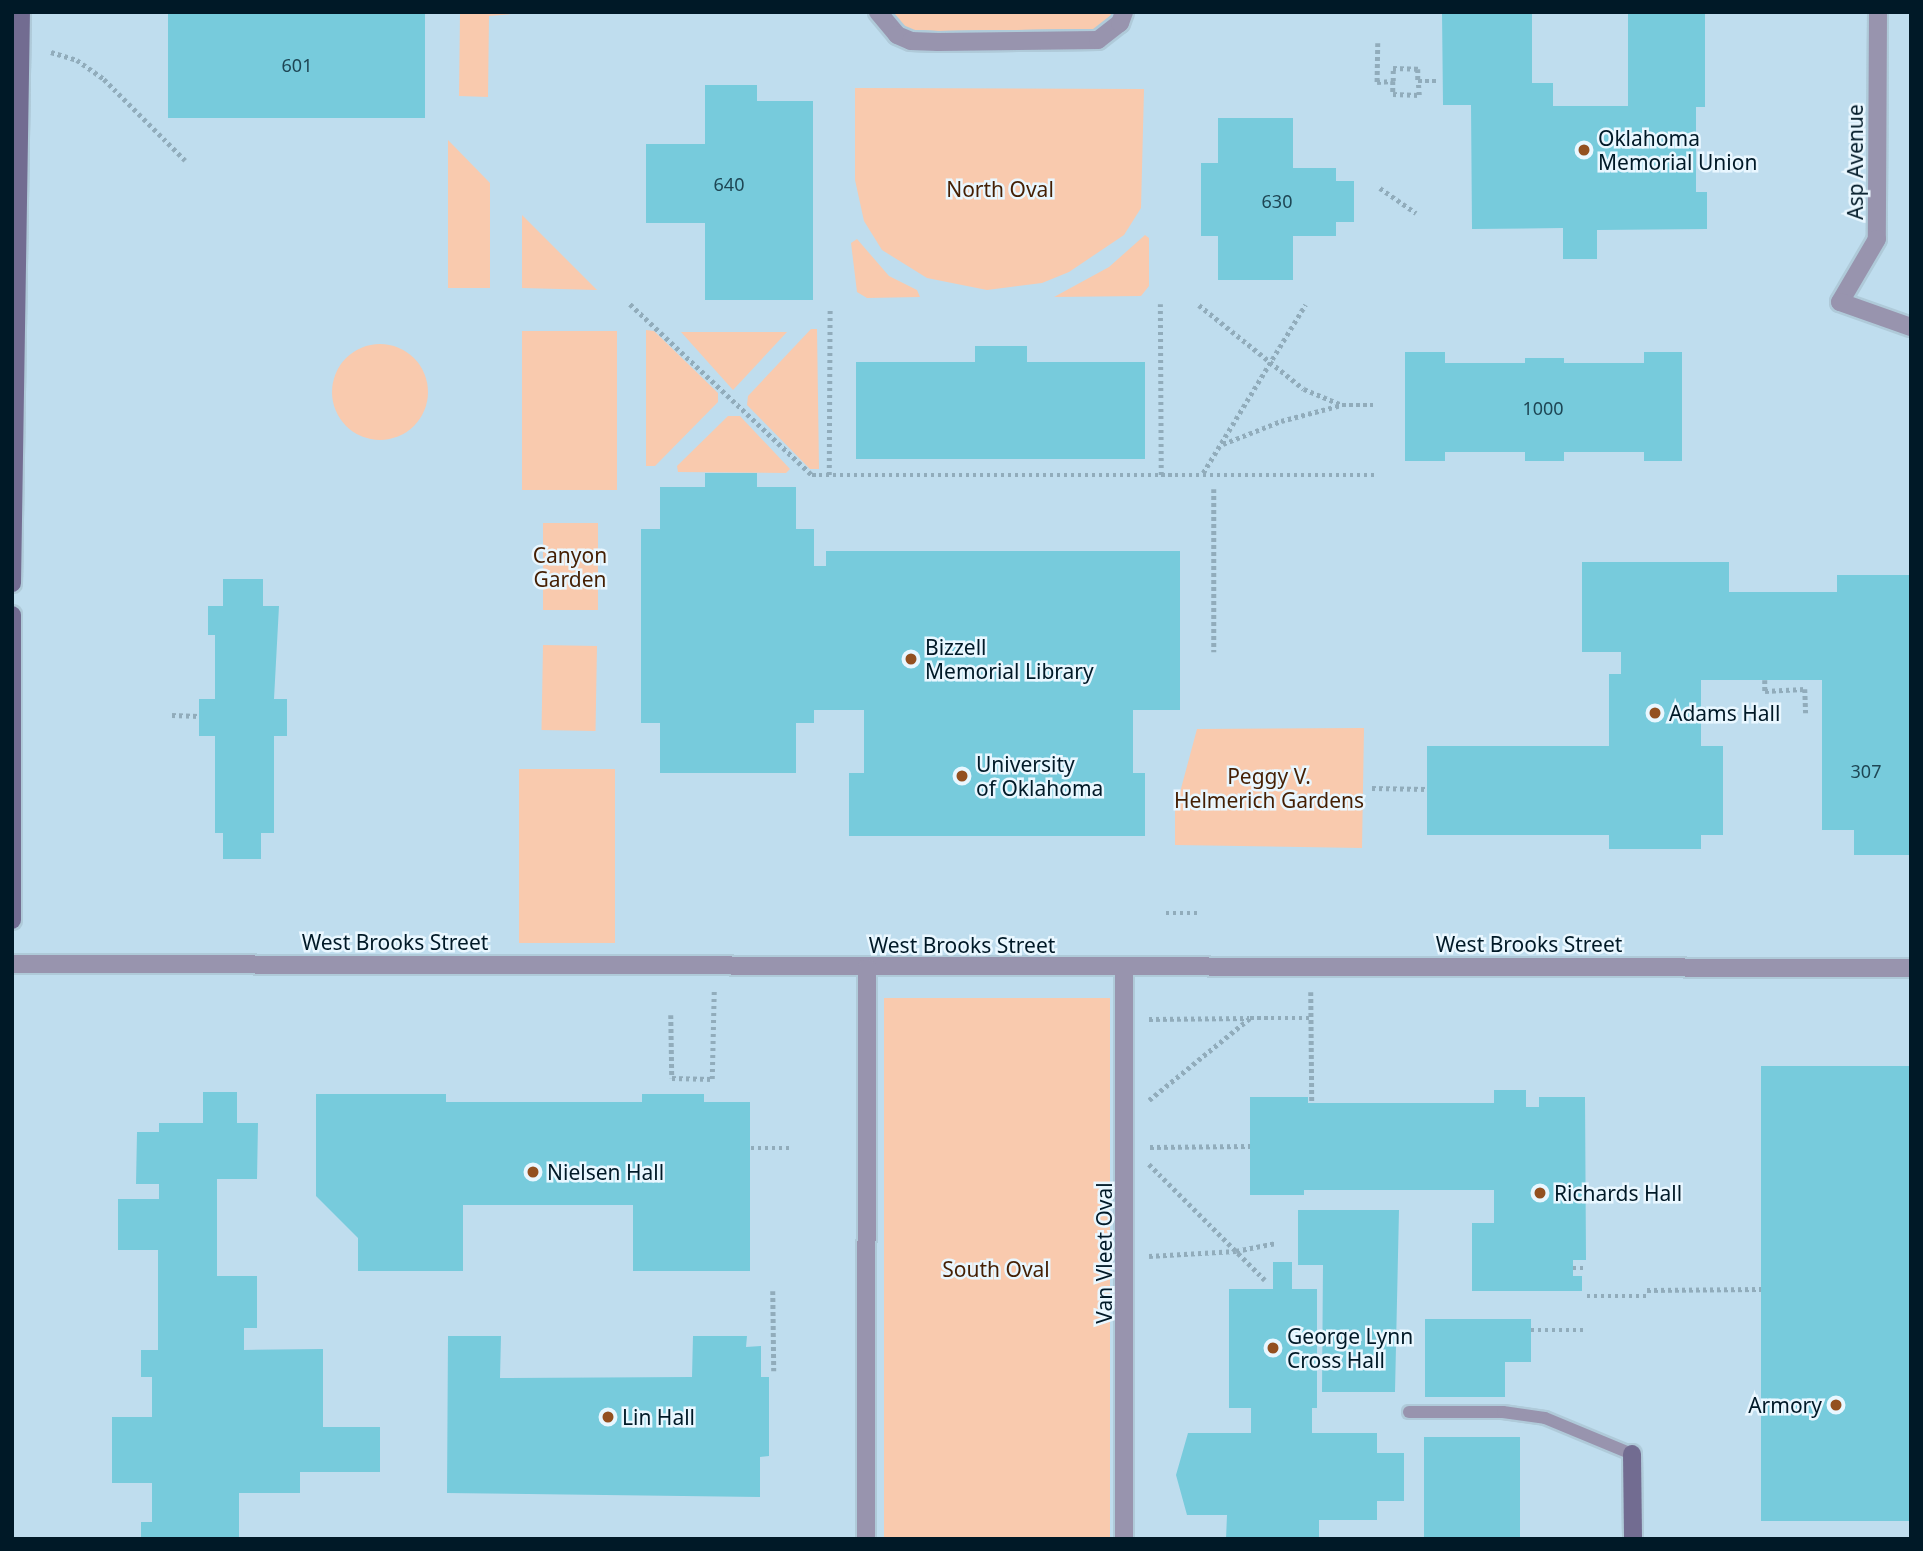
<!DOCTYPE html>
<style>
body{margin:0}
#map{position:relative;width:1923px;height:1551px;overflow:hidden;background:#d0ecfb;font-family:"Noto Sans",sans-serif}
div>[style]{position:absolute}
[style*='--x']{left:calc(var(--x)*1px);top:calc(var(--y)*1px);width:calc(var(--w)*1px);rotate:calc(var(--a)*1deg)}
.built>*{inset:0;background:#bfddee;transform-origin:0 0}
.green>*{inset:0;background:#f9caae;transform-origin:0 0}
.round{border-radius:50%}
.building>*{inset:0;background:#77cbdc;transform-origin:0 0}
.path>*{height:4.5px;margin-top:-2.25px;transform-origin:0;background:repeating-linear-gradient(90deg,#91acbb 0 3.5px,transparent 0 7px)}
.roads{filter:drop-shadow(2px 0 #afcad9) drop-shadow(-2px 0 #afcad9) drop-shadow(0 2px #afcad9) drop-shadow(0 -2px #afcad9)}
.lane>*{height:12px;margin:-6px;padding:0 6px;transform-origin:6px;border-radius:6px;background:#9894ae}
.street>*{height:18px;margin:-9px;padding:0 9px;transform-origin:9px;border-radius:9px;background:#9894ae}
.secondary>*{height:18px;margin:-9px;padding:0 9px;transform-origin:9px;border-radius:9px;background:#726c91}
.dots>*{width:19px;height:19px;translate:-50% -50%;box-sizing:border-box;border:4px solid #e9f7ff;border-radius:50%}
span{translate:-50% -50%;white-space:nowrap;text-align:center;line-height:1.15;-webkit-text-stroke:5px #e9f7ff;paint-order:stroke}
.number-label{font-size:18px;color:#1e4654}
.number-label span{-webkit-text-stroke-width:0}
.poi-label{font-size:21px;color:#001927}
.left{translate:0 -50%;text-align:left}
.right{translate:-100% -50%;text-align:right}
.street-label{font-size:21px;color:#001927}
.park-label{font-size:21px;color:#451f03}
.frame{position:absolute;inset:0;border:14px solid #001927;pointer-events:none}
</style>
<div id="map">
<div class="built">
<div style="left:12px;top:12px;width:1899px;height:1527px"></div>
</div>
<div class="green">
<div style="clip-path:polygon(460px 12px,535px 12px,489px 16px,488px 97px,459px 96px)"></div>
<div style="clip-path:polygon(878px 12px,1124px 12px,1110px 32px,911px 41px)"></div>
<div style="clip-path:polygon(855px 88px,1144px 89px,1141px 208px,1124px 235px,1069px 272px,1042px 283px,987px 290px,927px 278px,882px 250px,864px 221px,855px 180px)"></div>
<div style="clip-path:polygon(448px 140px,490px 183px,490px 288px,448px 288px)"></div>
<div style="clip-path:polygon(522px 215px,597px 290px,522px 288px)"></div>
<div style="clip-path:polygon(1145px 235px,1149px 238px,1149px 286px,1141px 296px,1054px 297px,1109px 267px)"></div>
<div style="clip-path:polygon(857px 239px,889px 276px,917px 290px,920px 297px,867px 298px,857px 292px,851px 243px)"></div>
<div style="clip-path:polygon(811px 329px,817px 329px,819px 469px,810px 469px,747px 405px,748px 396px)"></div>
<div style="clip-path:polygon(646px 330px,654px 331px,718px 393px,718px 402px,655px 466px,646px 466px)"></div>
<div style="left:522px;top:331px;width:95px;height:159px"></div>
<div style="clip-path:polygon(681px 332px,787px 332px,733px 390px)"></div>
<div class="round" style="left:332px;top:344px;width:96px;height:96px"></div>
<div style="clip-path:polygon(728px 416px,740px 416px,790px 469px,786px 473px,678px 472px,677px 466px)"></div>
<div style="left:543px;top:523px;width:55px;height:87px"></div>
<div style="left:543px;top:645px;width:54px;height:85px;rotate:1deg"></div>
<div style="clip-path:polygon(1364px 728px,1362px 848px,1175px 845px,1175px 811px,1197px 729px)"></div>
<div style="left:615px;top:769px;width:174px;height:96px;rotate:90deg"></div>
<div style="left:884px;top:998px;width:226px;height:541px"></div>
</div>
<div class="building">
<div style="left:168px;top:12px;width:257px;height:106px"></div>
<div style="clip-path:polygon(1442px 12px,1532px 12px,1532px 83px,1553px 83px,1553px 106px,1628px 106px,1628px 12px,1705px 12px,1705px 107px,1696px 107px,1696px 192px,1707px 192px,1707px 229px,1597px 230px,1597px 259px,1563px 259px,1563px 228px,1472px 229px,1471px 105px,1443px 105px)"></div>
<div style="clip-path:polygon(705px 85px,757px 85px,757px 101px,813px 101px,813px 300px,705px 300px,705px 223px,646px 223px,646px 144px,705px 144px)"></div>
<div style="clip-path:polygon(1218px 118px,1293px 118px,1293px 168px,1336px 168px,1336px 181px,1354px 181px,1354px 222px,1336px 222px,1336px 236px,1293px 236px,1293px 280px,1218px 280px,1218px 236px,1201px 236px,1201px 163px,1218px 163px)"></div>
<div style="clip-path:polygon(975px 346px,1027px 346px,1027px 362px,1145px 362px,1145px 459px,856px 459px,856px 362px,975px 362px)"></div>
<div style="clip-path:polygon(1405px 352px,1445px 352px,1445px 363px,1525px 363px,1525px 358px,1564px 358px,1564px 363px,1644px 363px,1644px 352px,1682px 352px,1682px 461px,1644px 461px,1644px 452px,1564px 452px,1564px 461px,1525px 461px,1525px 452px,1445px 452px,1445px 461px,1405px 461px)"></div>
<div style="clip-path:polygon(705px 473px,757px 473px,757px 487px,796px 487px,796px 529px,814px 529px,814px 566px,826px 566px,826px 551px,1180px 551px,1180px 710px,1133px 710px,1133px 773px,1145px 773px,1145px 836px,849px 836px,849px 773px,864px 773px,864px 710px,814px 710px,814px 723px,796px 723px,796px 773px,660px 773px,660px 723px,641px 723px,641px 529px,660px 529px,660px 487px,705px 487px)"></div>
<div style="clip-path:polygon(1582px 562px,1729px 562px,1729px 592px,1837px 592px,1837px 575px,1911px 575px,1911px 855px,1854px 855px,1854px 830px,1822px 830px,1822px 680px,1701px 680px,1701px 746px,1723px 746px,1723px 835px,1701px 835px,1701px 849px,1609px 849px,1609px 835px,1427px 835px,1427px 746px,1609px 746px,1609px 674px,1621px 674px,1621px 652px,1582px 652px)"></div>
<div style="clip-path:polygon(223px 579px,263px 579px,263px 606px,279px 606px,274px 699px,287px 699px,287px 736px,274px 736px,274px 833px,261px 833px,261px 859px,223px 859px,223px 833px,215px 833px,215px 736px,199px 736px,199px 699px,215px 699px,215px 635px,208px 635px,208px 606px,223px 606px)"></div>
<div style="left:1761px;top:1066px;width:150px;height:455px"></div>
<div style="clip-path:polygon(1494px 1090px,1526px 1090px,1526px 1107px,1539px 1107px,1539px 1097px,1585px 1097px,1586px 1260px,1573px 1260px,1573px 1276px,1582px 1276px,1582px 1291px,1472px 1291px,1472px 1223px,1494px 1223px,1494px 1190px,1304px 1190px,1304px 1195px,1250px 1195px,1250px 1097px,1308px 1097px,1308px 1103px,1494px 1103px)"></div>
<div style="clip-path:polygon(203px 1092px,237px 1092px,237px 1123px,258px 1123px,257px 1179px,217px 1179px,217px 1276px,257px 1276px,257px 1328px,244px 1328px,244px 1350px,323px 1349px,323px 1427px,380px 1427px,380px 1472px,300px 1472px,300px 1493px,239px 1493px,239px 1539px,141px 1539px,141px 1522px,152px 1522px,152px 1483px,112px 1483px,112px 1417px,152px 1417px,152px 1377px,141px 1377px,141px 1350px,158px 1350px,158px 1250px,118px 1250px,118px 1199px,159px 1199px,159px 1184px,136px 1184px,137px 1132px,159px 1132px,159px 1123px,203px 1123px)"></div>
<div style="clip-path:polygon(316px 1094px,446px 1094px,446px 1102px,642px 1102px,642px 1094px,704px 1094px,704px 1102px,750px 1102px,750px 1271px,633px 1271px,633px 1205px,463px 1205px,463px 1271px,358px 1271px,358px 1238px,316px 1196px)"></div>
<div style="clip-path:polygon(1298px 1210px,1399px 1210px,1395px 1392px,1322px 1392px,1323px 1265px,1298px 1265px)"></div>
<div style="clip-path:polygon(1273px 1262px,1292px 1262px,1292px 1289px,1317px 1289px,1317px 1408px,1312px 1408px,1312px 1433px,1377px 1433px,1377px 1453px,1404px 1453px,1404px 1501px,1377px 1501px,1377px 1520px,1319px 1520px,1319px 1539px,1226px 1539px,1227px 1515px,1187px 1515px,1176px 1475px,1188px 1433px,1251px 1433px,1251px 1408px,1229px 1408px,1229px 1289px,1273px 1289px)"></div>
<div style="clip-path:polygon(1425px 1319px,1531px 1319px,1531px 1362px,1505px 1362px,1505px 1397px,1425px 1397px)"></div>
<div style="clip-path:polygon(448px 1336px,501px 1336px,500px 1378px,692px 1377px,693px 1336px,747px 1336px,746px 1347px,761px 1346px,761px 1377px,769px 1377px,769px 1456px,760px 1457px,760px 1497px,447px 1493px)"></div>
<div style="left:1424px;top:1437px;width:96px;height:102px"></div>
</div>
<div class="path">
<div style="--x:1378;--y:43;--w:39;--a:91"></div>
<div style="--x:1377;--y:82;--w:16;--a:-4"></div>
<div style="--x:1393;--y:81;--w:13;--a:-90"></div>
<div style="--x:1393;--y:68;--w:25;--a:2"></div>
<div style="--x:1418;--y:69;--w:12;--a:90"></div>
<div style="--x:51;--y:52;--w:27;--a:17"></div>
<div style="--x:77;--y:60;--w:33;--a:35"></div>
<div style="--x:104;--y:79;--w:115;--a:45"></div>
<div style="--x:1393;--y:81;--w:13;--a:90"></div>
<div style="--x:1393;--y:94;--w:26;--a:2"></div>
<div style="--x:1419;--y:95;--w:14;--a:-94"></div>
<div style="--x:1418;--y:81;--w:20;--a:0"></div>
<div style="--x:1380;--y:188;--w:44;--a:34.8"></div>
<div style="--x:630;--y:304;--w:250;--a:43.2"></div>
<div style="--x:812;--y:475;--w:349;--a:0"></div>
<div style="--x:1161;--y:475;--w:171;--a:-90.3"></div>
<div style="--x:1199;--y:305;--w:134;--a:38.7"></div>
<div style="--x:1304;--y:389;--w:41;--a:22.8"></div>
<div style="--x:1342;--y:405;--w:32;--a:0"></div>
<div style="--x:1223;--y:444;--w:62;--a:-21.6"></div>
<div style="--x:1281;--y:421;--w:62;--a:-14.9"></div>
<div style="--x:1203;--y:473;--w:197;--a:-58.7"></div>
<div style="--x:829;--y:475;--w:168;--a:-89.7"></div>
<div style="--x:1161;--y:475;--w:214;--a:0"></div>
<div style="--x:1214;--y:489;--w:163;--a:90"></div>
<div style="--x:1765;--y:680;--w:11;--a:90"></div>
<div style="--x:1765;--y:691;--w:40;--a:-2.9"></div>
<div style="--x:1805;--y:689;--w:24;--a:88"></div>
<div style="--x:172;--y:715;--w:27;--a:2"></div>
<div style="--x:1372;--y:788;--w:55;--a:1"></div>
<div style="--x:1166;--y:913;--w:34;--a:0"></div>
<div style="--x:1311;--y:992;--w:111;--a:89.5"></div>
<div style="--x:671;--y:1015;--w:63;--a:89.1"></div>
<div style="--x:672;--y:1078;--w:40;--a:1.4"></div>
<div style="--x:712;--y:1079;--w:88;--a:-88.7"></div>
<div style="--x:1149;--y:1019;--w:100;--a:-0.6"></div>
<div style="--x:1149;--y:1100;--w:130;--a:-39.1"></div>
<div style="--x:1250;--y:1018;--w:61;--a:0"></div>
<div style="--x:1150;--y:1147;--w:100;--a:-0.6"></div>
<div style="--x:751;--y:1148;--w:40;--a:0"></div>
<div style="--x:1149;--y:1164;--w:164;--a:45"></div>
<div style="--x:1149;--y:1256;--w:87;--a:-3.3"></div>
<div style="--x:1236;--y:1251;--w:41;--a:-11.3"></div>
<div style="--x:1573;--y:1268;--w:13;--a:0"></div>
<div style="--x:1647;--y:1290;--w:114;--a:-0.5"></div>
<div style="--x:773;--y:1291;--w:80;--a:89.3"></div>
<div style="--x:1587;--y:1296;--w:60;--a:0"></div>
<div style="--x:1531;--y:1330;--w:56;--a:0"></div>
</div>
<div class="roads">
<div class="lane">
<div style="--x:1409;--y:1412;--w:94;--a:0"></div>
<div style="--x:1503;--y:1412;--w:42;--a:8.1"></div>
<div style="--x:1545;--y:1418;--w:94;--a:22.5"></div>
</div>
<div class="street">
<div style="--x:878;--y:12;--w:30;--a:50"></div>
<div style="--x:897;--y:35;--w:15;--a:23"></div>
<div style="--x:911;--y:41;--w:27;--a:2"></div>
<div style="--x:938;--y:42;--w:160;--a:-0.7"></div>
<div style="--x:1098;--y:40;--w:28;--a:-38"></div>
<div style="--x:1120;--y:23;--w:12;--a:-70"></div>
<div style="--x:1878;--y:12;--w:227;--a:90.3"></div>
<div style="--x:1877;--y:239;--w:73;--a:120.4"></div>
<div style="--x:1840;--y:302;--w:75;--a:19.4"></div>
<div style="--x:12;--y:964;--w:1899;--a:0.12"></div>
<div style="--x:1124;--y:968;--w:571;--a:90"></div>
<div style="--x:866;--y:1539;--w:571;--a:-89.9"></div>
</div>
<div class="secondary">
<div style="--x:12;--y:583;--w:571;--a:-89.1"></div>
<div style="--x:12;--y:615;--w:305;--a:90"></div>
<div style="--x:1632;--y:1454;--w:85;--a:89.3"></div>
</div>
</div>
<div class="dots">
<div style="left:1584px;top:150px;background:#935020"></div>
<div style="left:911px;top:659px;background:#935020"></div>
<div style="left:1655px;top:713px;background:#935020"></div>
<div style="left:962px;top:776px;background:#935020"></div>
<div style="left:533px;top:1172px;background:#935020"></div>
<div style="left:1540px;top:1193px;background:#935020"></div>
<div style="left:1273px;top:1348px;background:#935020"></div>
<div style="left:1836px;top:1405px;background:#935020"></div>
<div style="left:608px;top:1417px;background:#935020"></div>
</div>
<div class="number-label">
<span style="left:297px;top:65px">601</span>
<span style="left:729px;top:184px">640</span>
<span style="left:1277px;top:201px">630</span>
<span style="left:1543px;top:408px">1000</span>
<span style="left:1866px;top:771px">307</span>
</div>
<div class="poi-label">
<span class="left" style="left:1598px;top:150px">Oklahoma<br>Memorial Union</span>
<span class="left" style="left:925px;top:659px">Bizzell<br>Memorial Library</span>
<span class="left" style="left:1669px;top:713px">Adams Hall</span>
<span class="left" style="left:976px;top:776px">University<br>of Oklahoma</span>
<span class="left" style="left:547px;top:1172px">Nielsen Hall</span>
<span class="left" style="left:1554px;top:1193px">Richards Hall</span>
<span class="left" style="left:1287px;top:1348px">George Lynn<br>Cross Hall</span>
<span class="right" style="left:1822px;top:1405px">Armory</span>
<span class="left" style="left:622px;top:1417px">Lin Hall</span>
</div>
<div class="street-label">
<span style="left:1855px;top:162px;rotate:-90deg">Asp Avenue</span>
<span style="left:395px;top:942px">West Brooks Street</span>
<span style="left:1529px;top:944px">West Brooks Street</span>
<span style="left:962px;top:945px">West Brooks Street</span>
<span style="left:1104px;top:1253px;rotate:-90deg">Van Vleet Oval</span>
</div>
<div class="park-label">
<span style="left:1000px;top:189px">North Oval</span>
<span style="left:570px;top:567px">Canyon<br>Garden</span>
<span style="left:1269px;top:788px">Peggy V.<br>Helmerich Gardens</span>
<span style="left:996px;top:1269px">South Oval</span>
</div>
<div class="frame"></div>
</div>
